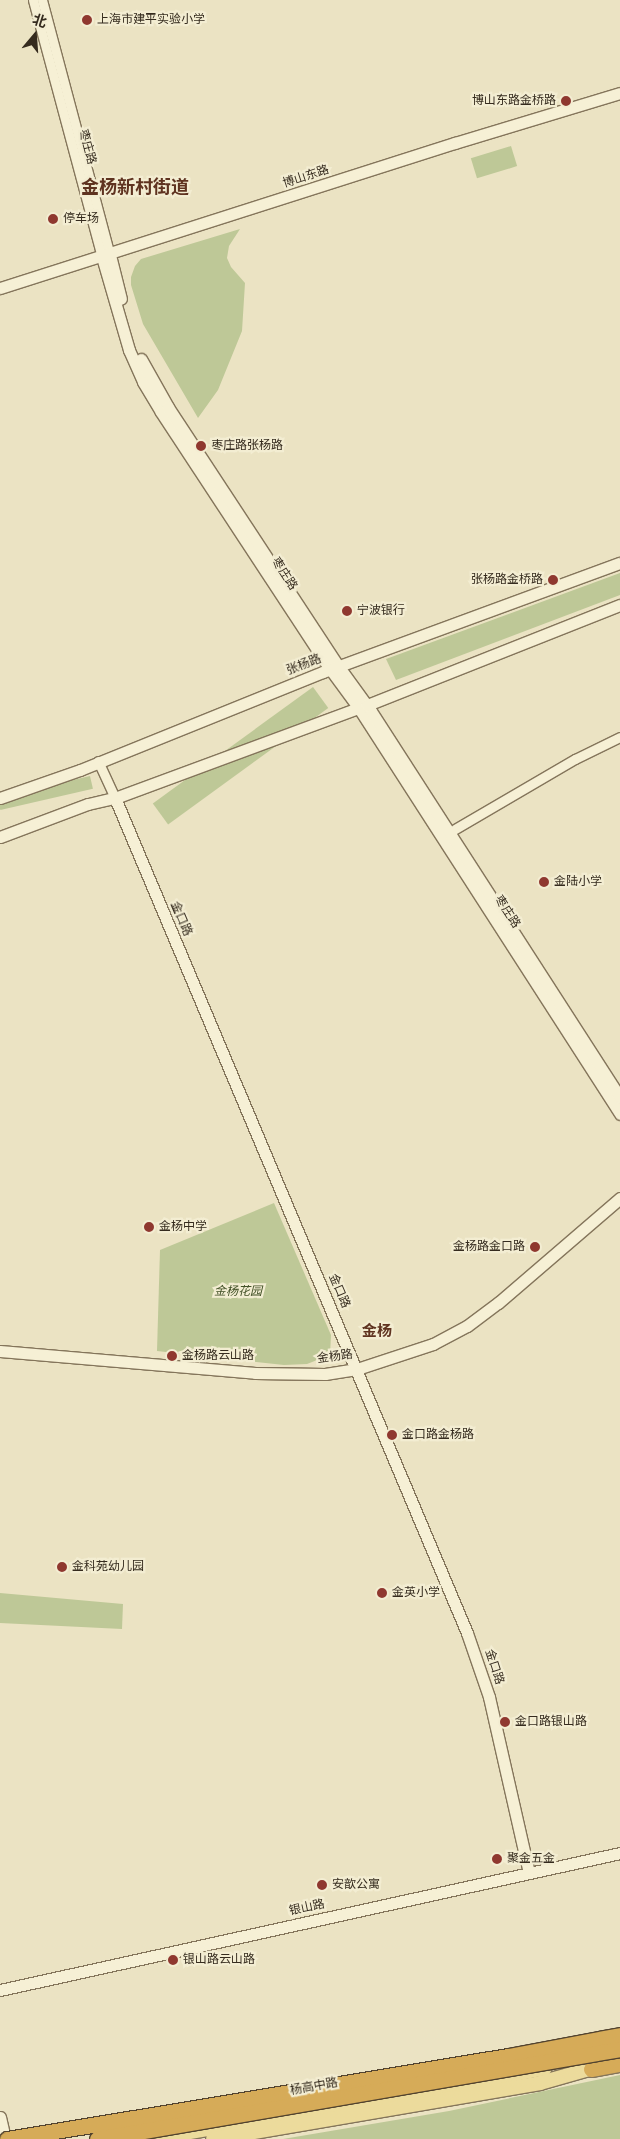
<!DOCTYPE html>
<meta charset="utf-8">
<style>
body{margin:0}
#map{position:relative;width:620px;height:2139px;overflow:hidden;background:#ebe3c3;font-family:"Roboto Serif","Noto Sans SC",serif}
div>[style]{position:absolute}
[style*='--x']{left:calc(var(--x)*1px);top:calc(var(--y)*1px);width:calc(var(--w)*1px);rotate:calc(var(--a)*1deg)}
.green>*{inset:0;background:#bec897;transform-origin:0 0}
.roads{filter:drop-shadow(1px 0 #84755b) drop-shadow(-1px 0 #84755b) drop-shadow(0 1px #84755b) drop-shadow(0 -1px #84755b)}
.street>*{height:9px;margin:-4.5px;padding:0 4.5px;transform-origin:4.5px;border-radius:4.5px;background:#f6f0d5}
.secondary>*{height:11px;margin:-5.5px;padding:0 5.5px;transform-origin:5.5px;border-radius:5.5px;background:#f6f0d5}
.primary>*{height:14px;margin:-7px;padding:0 7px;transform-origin:7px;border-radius:7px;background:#ecdb9c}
.highway>*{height:15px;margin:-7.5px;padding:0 7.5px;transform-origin:7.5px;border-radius:7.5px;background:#d6ab58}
.bridges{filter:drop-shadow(1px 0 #52432f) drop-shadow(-1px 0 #52432f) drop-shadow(0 1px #52432f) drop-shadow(0 -1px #52432f)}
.highway-bridge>*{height:15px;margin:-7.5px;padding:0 7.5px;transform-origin:7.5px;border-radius:7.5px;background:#d6ab58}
.dots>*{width:14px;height:14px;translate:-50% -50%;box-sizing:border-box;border:2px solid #f3edd2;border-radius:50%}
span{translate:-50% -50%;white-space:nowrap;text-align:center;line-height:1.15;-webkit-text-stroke:4.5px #f3edd2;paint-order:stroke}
.poi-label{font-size:12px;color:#352b1e}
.left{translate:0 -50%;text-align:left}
.right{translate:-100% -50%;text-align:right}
.street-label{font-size:12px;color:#352b1e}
.park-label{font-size:12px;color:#415026;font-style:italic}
.quarter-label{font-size:15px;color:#5f3320;font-weight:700}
.district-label{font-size:18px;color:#5f3320;font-weight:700}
.north{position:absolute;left:10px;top:10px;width:50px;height:50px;-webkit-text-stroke:4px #f3edd2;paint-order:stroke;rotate:18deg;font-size:14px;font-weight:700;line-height:20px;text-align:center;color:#352b1e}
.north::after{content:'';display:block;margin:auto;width:18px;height:22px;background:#352b1e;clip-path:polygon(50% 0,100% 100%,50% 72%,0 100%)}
</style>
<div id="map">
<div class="green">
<div style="left:511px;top:146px;width:21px;height:42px;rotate:73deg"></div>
<div style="clip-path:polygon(240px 229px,229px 246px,227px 258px,231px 267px,245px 283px,242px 331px,218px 390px,198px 418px,143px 324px,131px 285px,131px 277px,135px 266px,141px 259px)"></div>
<div style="clip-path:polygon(620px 573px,620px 595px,396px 680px,386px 659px)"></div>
<div style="left:313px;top:687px;width:26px;height:198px;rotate:54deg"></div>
<div style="left:90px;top:776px;width:13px;height:95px;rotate:77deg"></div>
<div style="clip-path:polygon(274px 1203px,331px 1335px,330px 1355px,307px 1364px,284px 1365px,157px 1351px,160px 1250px)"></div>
<div style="clip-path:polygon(0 1593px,123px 1604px,122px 1629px,0 1623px)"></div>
<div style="clip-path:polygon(620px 2075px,620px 2139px,283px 2139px,449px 2111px)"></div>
</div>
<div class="roads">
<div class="street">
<div style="--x:33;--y:0;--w:266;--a:75"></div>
<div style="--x:42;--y:0;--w:264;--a:75.1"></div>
<div style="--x:98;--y:761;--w:41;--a:65.3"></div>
<div style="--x:455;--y:829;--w:139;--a:-30.3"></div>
<div style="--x:575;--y:759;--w:50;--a:-26.1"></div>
</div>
<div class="secondary">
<div style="--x:110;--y:255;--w:45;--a:76"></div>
<div style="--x:102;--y:257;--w:97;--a:73.8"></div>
<div style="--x:129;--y:350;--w:35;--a:66"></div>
<div style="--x:143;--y:382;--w:35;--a:59"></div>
<div style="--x:161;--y:412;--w:308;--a:56.7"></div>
<div style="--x:330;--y:669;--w:47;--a:53.6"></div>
<div style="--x:358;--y:707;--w:484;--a:57.2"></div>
<div style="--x:0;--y:288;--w:478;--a:-17.7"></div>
<div style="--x:455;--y:143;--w:172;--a:-16.9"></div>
<div style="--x:141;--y:359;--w:55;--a:60.6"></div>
<div style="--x:168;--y:407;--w:311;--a:56.7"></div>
<div style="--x:339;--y:667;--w:54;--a:54"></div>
<div style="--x:371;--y:711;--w:460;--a:57.2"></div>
<div style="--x:0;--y:798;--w:85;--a:-19.3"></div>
<div style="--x:80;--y:770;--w:262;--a:-22"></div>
<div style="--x:323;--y:672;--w:316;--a:-20.2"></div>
<div style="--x:115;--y:798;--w:906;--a:67.14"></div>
<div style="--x:467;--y:1633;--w:68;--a:71"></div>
<div style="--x:489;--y:1697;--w:180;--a:77.2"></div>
<div style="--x:0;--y:837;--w:94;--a:-20.6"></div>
<div style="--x:88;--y:804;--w:28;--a:-13"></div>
<div style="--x:115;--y:798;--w:269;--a:-20.3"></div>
<div style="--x:367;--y:705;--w:272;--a:-21.6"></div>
<div style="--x:0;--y:1351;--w:256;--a:4.9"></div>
<div style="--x:255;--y:1373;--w:70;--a:0.8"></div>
<div style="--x:325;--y:1374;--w:32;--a:-9"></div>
<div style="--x:357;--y:1369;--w:80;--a:-18.2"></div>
<div style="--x:433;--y:1344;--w:38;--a:-28"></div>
<div style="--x:467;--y:1326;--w:39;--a:-37"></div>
<div style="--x:498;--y:1303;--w:161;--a:-40.7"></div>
<div style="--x:0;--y:1990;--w:635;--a:-12.46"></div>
<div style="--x:0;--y:2117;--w:23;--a:77"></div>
</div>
<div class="primary">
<div style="--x:149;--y:2139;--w:290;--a:-9.7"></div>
<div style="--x:435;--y:2090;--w:112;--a:-11.3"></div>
<div style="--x:213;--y:2139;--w:332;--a:-9.7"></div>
<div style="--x:540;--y:2083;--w:62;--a:-15.8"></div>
</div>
<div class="highway">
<div style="--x:591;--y:2069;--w:29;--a:-10"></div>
</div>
</div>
<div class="bridges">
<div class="highway-bridge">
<div style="--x:7;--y:2139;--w:508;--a:-9.41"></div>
<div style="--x:508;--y:2056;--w:114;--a:-10.6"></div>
<div style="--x:97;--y:2139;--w:531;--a:-9.76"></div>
</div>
</div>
<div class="dots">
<div style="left:87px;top:20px;background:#8f382f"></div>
<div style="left:566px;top:101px;background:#8f382f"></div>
<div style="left:53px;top:219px;background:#8f382f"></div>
<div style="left:201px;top:446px;background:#8f382f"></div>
<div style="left:553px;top:580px;background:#8f382f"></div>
<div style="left:347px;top:611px;background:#8f382f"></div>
<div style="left:544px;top:882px;background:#8f382f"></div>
<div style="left:149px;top:1227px;background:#8f382f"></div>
<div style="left:535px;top:1247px;background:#8f382f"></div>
<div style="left:172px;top:1356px;background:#8f382f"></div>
<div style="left:392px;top:1435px;background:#8f382f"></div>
<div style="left:62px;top:1567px;background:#8f382f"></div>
<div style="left:382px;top:1593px;background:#8f382f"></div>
<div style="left:505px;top:1722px;background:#8f382f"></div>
<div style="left:497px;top:1859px;background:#8f382f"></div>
<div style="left:322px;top:1885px;background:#8f382f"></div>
<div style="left:173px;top:1960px;background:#8f382f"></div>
</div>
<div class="poi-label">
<span class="left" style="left:97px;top:20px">上海市建平实验小学</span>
<span class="right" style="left:556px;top:101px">博山东路金桥路</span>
<span class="left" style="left:63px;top:219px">停车场</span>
<span class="left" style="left:211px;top:446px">枣庄路张杨路</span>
<span class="right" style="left:543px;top:580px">张杨路金桥路</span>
<span class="left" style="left:357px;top:611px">宁波银行</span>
<span class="left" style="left:554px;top:882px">金陆小学</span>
<span class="left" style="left:159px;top:1227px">金杨中学</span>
<span class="right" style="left:525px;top:1247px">金杨路金口路</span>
<span class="left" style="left:182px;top:1356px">金杨路云山路</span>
<span class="left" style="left:402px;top:1435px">金口路金杨路</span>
<span class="left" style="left:72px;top:1567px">金科苑幼儿园</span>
<span class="left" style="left:392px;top:1593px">金英小学</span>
<span class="left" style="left:515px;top:1722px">金口路银山路</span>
<span class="left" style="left:507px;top:1859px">聚金五金</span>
<span class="left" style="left:332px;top:1885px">安歆公寓</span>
<span class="left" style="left:183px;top:1960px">银山路云山路</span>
</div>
<div class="street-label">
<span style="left:87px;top:147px;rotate:75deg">枣庄路</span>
<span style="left:306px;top:177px;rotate:-18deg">博山东路</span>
<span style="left:284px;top:574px;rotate:57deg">枣庄路</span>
<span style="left:304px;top:665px;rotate:-21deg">张杨路</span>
<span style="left:507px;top:912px;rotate:57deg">枣庄路</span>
<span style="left:181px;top:919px;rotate:67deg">金口路</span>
<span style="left:339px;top:1291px;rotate:67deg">金口路</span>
<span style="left:335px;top:1357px;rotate:-8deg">金杨路</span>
<span style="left:494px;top:1667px;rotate:72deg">金口路</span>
<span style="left:307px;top:1908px;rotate:-12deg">银山路</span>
<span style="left:314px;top:2087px;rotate:-10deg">杨高中路</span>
</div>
<div class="park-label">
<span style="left:238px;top:1292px">金杨花园</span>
</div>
<div class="quarter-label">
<span style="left:377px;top:1332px">金杨</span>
</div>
<div class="district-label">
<span style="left:135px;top:187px">金杨新村街道</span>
</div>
<div class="north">北</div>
</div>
